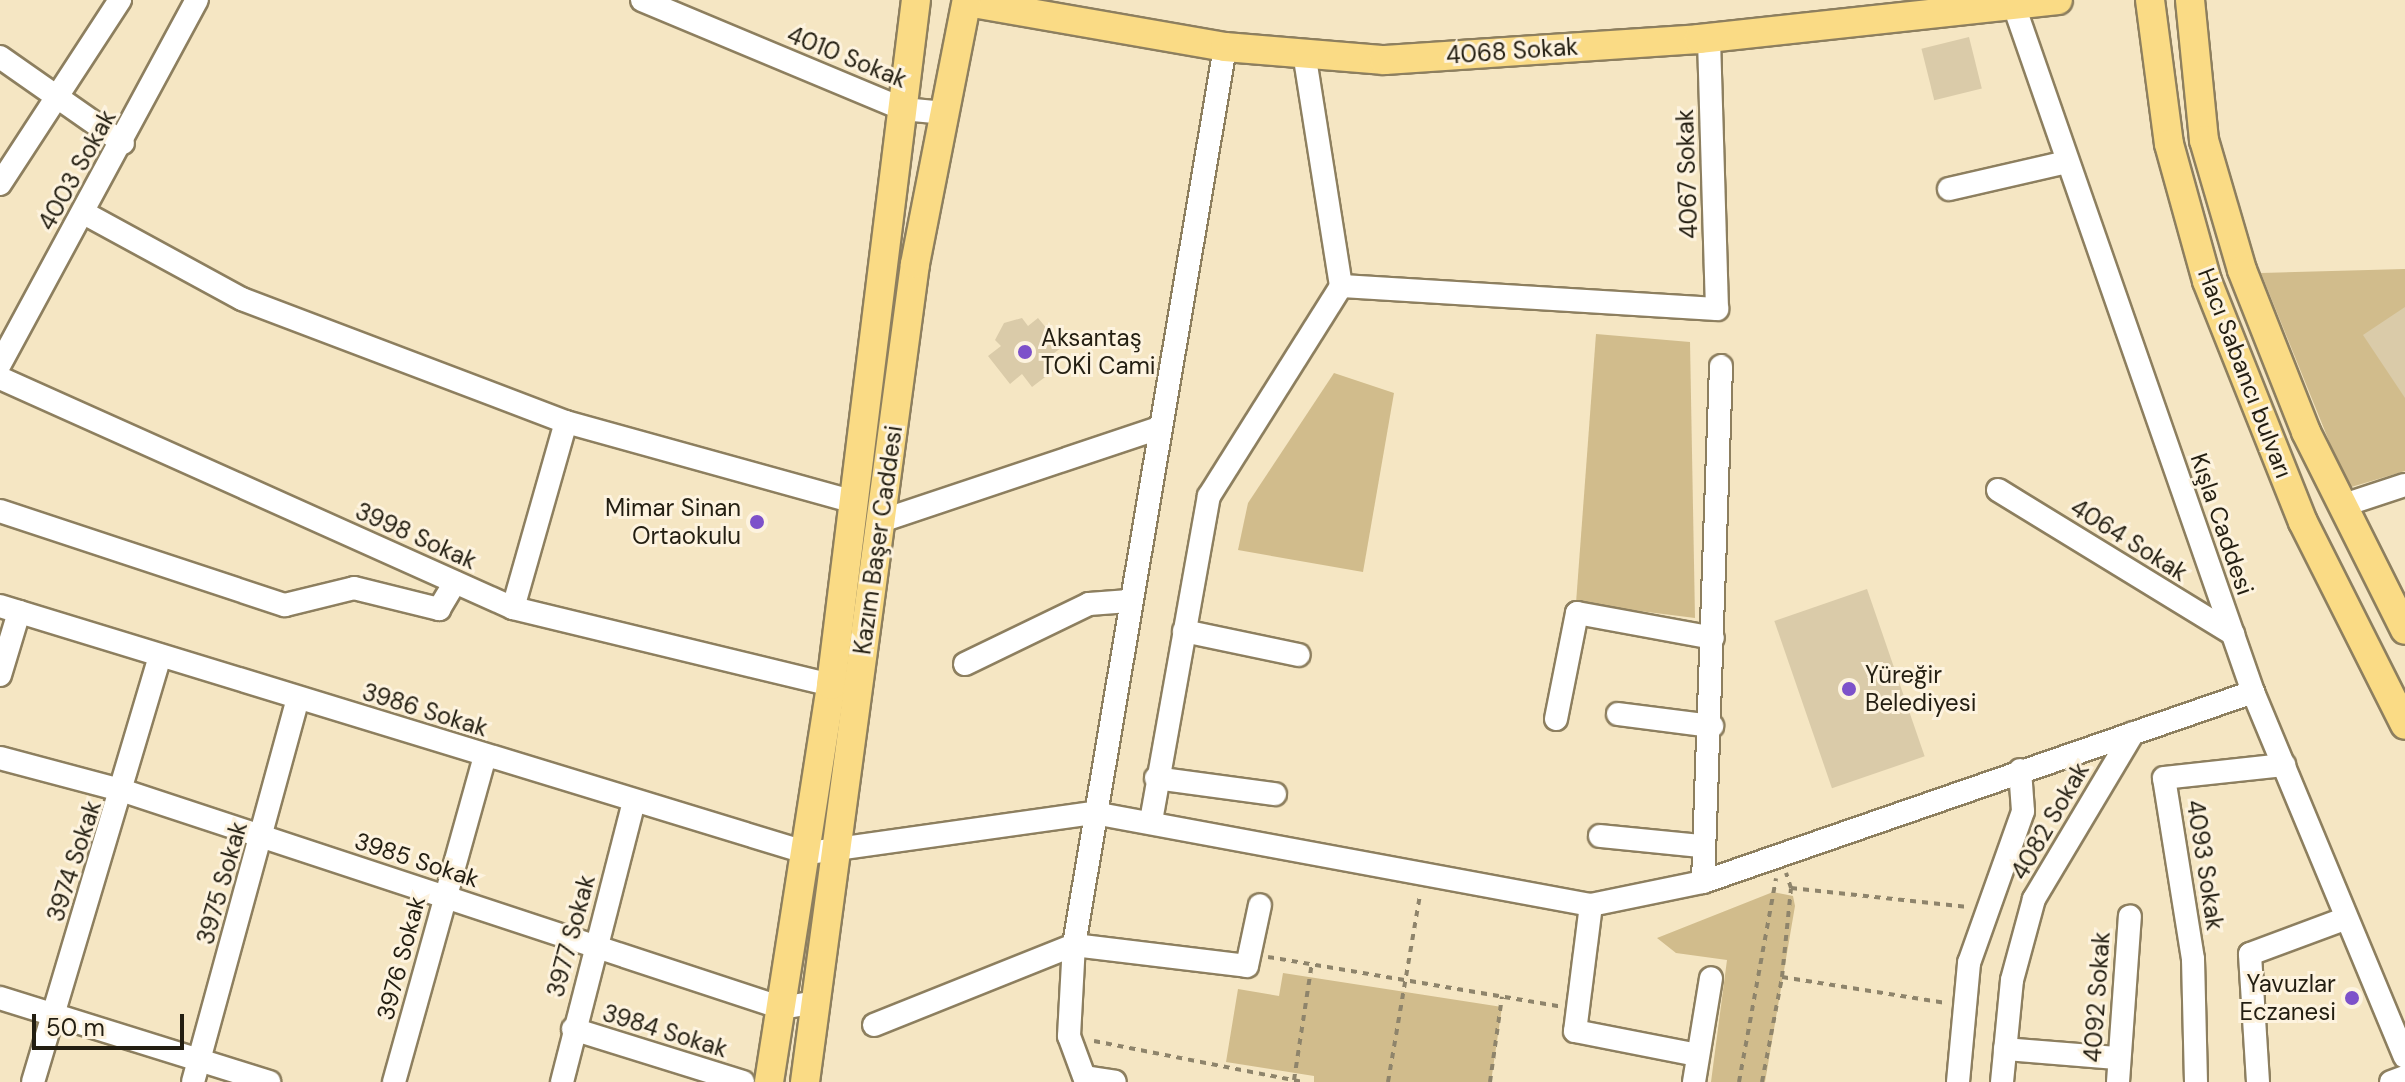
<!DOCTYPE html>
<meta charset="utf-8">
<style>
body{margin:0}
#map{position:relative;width:2405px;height:1082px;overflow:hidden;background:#f5e6c3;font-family:"DM Sans",sans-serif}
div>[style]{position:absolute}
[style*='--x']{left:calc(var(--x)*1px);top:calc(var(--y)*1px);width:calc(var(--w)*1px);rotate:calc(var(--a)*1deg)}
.green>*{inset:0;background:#d1bc8c}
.building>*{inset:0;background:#dacba9;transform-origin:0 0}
.path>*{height:4px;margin-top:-2px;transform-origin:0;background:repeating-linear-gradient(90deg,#8e846b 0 6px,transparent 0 12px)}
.roads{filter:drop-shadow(2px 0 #8d7f5f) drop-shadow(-2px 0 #8d7f5f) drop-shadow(0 2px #8d7f5f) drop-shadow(0 -2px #8d7f5f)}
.minor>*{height:22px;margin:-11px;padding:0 11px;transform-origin:11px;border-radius:11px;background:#fff}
.major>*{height:28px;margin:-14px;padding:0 14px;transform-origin:14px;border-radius:14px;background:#fadb85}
.dots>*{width:22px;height:22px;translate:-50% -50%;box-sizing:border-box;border:4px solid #fdf3df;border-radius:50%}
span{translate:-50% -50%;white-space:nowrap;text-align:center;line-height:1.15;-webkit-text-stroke:6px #fdf3df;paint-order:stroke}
.street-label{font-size:24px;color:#231e11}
.poi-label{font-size:24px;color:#231e11}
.left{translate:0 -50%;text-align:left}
.right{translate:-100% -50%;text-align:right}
.scale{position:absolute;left:32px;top:1014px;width:152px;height:36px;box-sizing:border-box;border:4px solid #231e11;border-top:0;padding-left:10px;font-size:24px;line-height:28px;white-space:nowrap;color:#231e11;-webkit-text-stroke:6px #fdf3df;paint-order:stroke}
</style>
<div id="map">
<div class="green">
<div style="clip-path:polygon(2405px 269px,2405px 471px,2348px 488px,2261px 273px)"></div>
<div style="clip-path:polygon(1596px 334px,1690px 342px,1695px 618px,1576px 603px)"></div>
<div style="clip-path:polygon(1334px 373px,1394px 393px,1363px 572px,1238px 550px,1248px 503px)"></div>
<div style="clip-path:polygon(1773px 892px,1793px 896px,1795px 906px,1765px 1082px,1711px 1082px,1727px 960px,1676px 953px,1657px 938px)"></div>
<div style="clip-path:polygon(1283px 973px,1502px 1007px,1491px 1082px,1314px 1082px,1314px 1076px,1226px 1062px,1238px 989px,1279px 996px)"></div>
</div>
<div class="building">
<div style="left:1969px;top:37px;width:53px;height:49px;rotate:76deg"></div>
<div style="clip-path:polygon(2405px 307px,2405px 398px,2363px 335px)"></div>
<div style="clip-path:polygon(1022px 318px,1028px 326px,1038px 318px,1062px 347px,1049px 357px,1057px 368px,1032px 387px,1022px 374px,1010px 384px,988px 356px,1001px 346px,995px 340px,1004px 323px)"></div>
<div style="left:1867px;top:589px;width:177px;height:98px;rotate:71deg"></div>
</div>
<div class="path">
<div style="--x:1791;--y:888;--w:178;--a:6.1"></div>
<div style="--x:1268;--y:957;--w:295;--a:9.6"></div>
<div style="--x:1782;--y:977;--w:166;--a:9"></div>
<div style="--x:1094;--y:1041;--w:213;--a:11.1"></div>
<div style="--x:1294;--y:1080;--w:118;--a:-81.3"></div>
<div style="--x:1388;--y:1082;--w:190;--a:-80.3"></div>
<div style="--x:1490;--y:1082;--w:86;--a:-82"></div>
<div style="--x:1739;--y:1082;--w:207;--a:-79.7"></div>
<div style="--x:1762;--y:1082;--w:107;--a:-79.2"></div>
<div style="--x:1782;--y:977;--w:89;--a:-84.2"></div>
<div style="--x:1791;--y:888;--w:16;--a:-108"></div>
</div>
<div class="roads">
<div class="minor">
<div style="--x:642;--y:0;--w:283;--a:22.7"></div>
<div style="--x:903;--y:109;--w:42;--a:5.4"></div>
<div style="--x:2012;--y:0;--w:733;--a:70.8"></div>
<div style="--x:2253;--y:692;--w:395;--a:67.4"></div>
<div style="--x:0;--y:57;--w:150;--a:35"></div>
<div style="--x:0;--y:184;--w:220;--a:-56.9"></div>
<div style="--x:1949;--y:189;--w:121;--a:-12.9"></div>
<div style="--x:84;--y:213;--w:180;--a:28.6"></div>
<div style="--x:242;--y:299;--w:347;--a:20.8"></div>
<div style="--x:566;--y:422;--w:299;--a:15.5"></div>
<div style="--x:1341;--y:286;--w:377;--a:3.5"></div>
<div style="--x:1717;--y:309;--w:271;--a:-91.7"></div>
<div style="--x:0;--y:364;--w:414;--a:-61.6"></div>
<div style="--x:0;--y:378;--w:562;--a:24.15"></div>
<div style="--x:513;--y:608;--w:327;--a:13.6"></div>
<div style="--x:1998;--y:490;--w:276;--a:31.5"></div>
<div style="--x:2341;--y:506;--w:67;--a:-18.2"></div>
<div style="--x:0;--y:511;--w:300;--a:18.3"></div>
<div style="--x:285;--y:605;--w:71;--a:-13.8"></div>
<div style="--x:354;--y:588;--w:88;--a:13.9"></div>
<div style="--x:439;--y:609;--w:31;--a:-59"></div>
<div style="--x:881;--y:521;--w:293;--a:-18.5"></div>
<div style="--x:0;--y:606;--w:845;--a:17"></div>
<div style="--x:808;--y:853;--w:289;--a:-8"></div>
<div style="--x:1094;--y:813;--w:505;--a:10.49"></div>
<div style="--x:1591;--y:905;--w:114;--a:-11.6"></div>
<div style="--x:1703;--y:882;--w:582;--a:-19.06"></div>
<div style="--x:513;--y:608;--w:193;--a:-74.1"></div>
<div style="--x:1184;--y:631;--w:117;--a:11.8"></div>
<div style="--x:965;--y:664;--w:138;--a:-25.8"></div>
<div style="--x:1089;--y:604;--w:40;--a:-4.3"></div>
<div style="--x:0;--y:675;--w:66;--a:-73.2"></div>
<div style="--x:1618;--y:714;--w:95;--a:7.3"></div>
<div style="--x:1556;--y:719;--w:108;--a:-78.8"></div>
<div style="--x:1577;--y:613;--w:138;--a:10.4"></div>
<div style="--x:0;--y:758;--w:128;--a:14.9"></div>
<div style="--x:124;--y:791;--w:693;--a:18.25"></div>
<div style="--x:782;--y:1008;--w:35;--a:-10"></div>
<div style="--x:1156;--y:778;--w:120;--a:7.7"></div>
<div style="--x:1151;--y:821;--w:330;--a:-79.9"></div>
<div style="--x:1209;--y:496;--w:248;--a:-57.8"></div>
<div style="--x:1341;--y:286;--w:236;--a:-99"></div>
<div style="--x:1600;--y:836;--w:100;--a:5.7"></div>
<div style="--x:1703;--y:882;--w:516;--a:-88"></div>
<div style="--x:1591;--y:905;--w:127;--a:97.2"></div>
<div style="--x:1575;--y:1031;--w:124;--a:11.1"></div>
<div style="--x:0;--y:998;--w:282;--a:17.3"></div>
<div style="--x:874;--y:1025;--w:215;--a:-21.8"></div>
<div style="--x:1074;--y:945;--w:174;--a:6.9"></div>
<div style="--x:1247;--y:966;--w:62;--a:-78"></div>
<div style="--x:573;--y:1029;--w:178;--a:17.3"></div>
<div style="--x:2005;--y:1049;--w:113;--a:4.6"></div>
<div style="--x:1085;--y:1077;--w:30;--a:9"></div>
<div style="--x:33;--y:1082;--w:445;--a:-73.4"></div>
<div style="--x:193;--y:1082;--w:398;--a:-74.7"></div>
<div style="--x:394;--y:1082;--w:338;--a:-74.4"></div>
<div style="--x:562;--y:1082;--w:286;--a:-75.6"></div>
<div style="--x:1086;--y:1082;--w:49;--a:-110.3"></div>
<div style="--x:1069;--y:1036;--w:91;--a:-86.9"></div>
<div style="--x:1074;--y:945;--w:911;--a:-80.45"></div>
<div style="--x:1694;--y:1082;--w:105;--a:-80.7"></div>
<div style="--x:1958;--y:1082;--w:120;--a:-84.7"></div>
<div style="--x:1969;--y:963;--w:161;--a:-70.4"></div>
<div style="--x:2023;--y:811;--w:41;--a:-94.2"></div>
<div style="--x:2002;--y:1082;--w:102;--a:-84.4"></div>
<div style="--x:2012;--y:980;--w:84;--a:-74.8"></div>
<div style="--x:2034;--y:899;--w:193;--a:-59.2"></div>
<div style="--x:2118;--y:1082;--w:166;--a:-85.9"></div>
<div style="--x:2196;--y:1082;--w:123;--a:-91.4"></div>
<div style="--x:2193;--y:959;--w:183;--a:-99.1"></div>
<div style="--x:2164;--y:778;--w:121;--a:-6.2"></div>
<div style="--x:2258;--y:1082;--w:128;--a:-93.6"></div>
<div style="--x:2250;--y:954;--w:103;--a:-20.4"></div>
<div style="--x:2391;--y:1082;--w:15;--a:-20"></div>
</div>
<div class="major">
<div style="--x:2150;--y:0;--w:145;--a:82.5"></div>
<div style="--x:2169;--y:144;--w:142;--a:74.5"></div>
<div style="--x:2207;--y:281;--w:259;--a:68.3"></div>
<div style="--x:2303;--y:522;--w:227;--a:63.3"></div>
<div style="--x:2190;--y:0;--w:141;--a:84.3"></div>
<div style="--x:2204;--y:140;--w:135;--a:73.7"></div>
<div style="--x:2242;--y:270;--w:174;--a:68.4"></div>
<div style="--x:2306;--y:432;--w:221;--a:63.4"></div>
<div style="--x:967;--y:2;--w:262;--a:9.9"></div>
<div style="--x:1225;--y:47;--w:160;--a:4.7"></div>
<div style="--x:1384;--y:60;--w:316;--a:-3.8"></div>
<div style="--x:1699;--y:39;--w:361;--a:-6.2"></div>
<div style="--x:769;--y:1082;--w:402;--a:-81.1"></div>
<div style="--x:831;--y:685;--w:690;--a:-82.93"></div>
<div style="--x:805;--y:1082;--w:825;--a:-82.34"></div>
<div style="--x:915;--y:264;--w:269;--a:-78.9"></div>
</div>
</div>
<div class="dots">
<div style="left:1025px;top:352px;background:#7d51ca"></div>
<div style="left:757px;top:522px;background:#7d51ca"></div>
<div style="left:1849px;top:689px;background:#7d51ca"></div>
<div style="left:2352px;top:998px;background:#7d51ca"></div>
</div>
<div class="street-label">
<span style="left:1512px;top:51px;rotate:-4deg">4068 Sokak</span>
<span style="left:847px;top:57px;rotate:22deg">4010 Sokak</span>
<span style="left:77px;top:170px;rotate:-61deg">4003 Sokak</span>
<span style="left:1687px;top:174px;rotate:-92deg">4067 Sokak</span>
<span style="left:2245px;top:373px;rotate:69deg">Hacı Sabancı bulvarı</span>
<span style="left:2222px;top:524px;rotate:71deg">Kışla Caddesi</span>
<span style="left:416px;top:536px;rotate:24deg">3998 Sokak</span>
<span style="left:878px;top:540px;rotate:-82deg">Kazım Başer Caddesi</span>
<span style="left:2129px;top:540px;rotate:32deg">4064 Sokak</span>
<span style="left:425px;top:710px;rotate:17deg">3986 Sokak</span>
<span style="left:2050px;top:821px;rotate:-60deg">4082 Sokak</span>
<span style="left:417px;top:860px;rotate:18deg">3985 Sokak</span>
<span style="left:74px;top:861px;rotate:-72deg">3974 Sokak</span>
<span style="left:2205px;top:865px;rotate:81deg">4093 Sokak</span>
<span style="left:222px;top:883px;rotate:-74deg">3975 Sokak</span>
<span style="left:571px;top:936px;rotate:-75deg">3977 Sokak</span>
<span style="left:401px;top:958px;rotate:-75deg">3976 Sokak</span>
<span style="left:2097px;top:997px;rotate:-86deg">4092 Sokak</span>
<span style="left:665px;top:1031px;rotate:17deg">3984 Sokak</span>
</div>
<div class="poi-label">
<span class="left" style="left:1041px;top:352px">Aksantaş<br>TOKİ Cami</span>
<span class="right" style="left:741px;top:522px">Mimar Sinan<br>Ortaokulu</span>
<span class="left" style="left:1865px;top:689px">Yüreğir<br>Belediyesi</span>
<span class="right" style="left:2336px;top:998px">Yavuzlar<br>Eczanesi</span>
</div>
<div class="scale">50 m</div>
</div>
